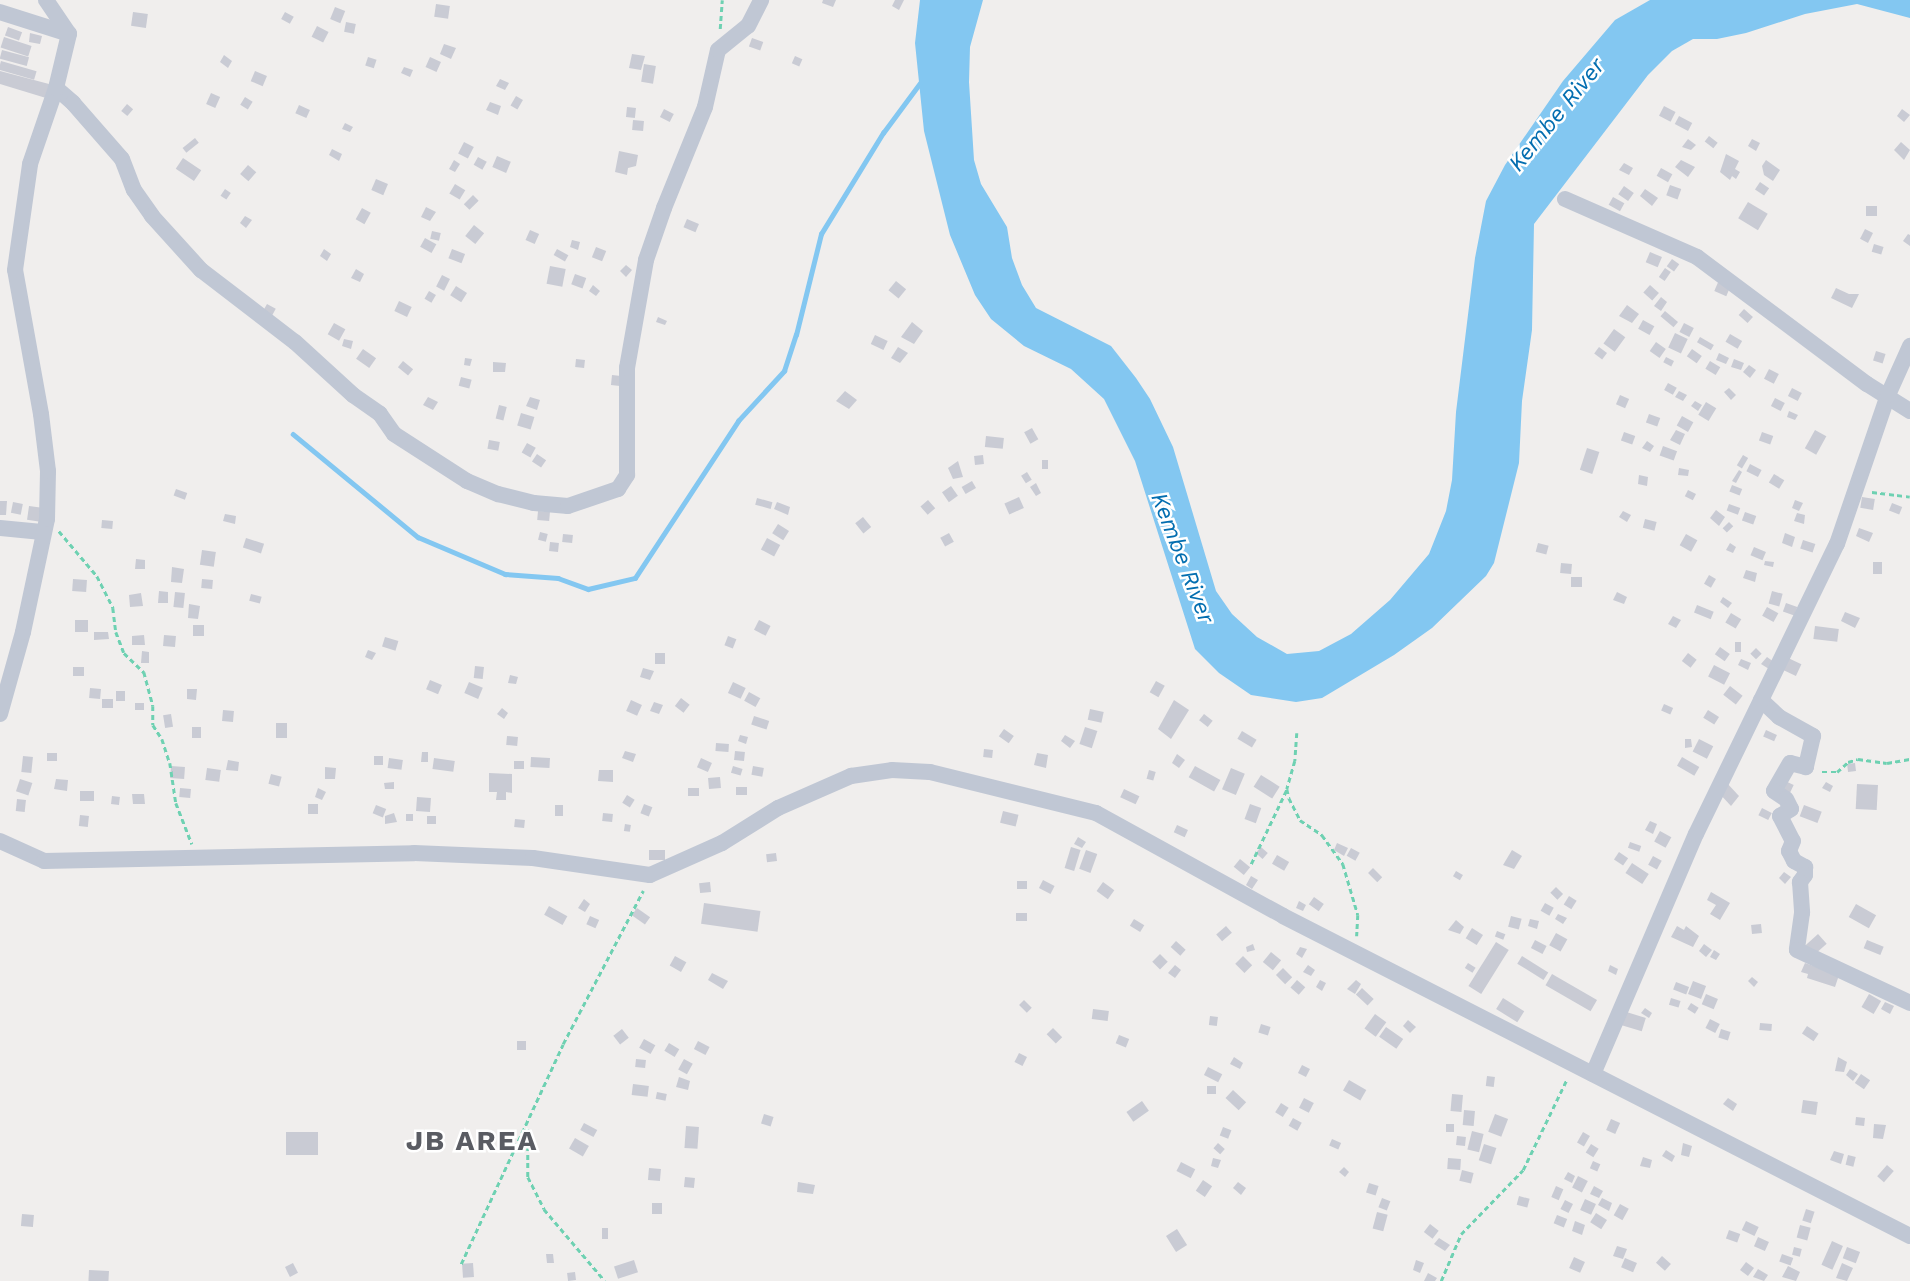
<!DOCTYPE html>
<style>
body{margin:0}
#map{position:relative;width:1910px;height:1281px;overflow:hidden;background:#f0eeed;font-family:"Work Sans",sans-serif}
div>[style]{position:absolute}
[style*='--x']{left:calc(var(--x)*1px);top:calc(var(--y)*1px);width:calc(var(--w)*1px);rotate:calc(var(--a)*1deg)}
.water>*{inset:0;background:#83c7f1}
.stream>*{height:4.5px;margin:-2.25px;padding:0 2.25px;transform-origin:2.25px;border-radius:2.25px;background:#83c7f1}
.building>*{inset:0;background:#c9cbd4;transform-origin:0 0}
.path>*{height:2.5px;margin-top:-1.25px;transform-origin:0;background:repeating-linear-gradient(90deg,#6ed1b2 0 5px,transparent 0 8.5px)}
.minor>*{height:16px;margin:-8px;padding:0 8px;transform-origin:8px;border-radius:8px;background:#c0c7d4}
span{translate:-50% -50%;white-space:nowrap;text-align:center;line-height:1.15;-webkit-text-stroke:5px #fff;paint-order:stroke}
.water-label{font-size:23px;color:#036eb0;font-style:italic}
.district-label{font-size:28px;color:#5a5c63;font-weight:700;letter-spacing:2px}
</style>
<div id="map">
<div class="water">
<div style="clip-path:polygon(920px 0,983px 0,970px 47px,969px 82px,974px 160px,981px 184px,1007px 227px,1012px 258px,1022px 285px,1036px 308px,1111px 346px,1136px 378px,1150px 399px,1173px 447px,1216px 591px,1232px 614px,1257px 637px,1287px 654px,1319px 651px,1351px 634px,1390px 600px,1429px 554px,1446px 511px,1452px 480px,1456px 412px,1475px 258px,1486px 201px,1505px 165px,1563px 81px,1615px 20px,1650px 0,1910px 0,1910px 18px,1857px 4px,1805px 14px,1746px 33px,1717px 39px,1693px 39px,1672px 51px,1648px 75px,1534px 224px,1532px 330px,1522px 401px,1519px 463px,1494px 563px,1486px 576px,1432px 628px,1394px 655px,1322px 698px,1296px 702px,1251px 695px,1219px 673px,1195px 649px,1135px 461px,1104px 399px,1071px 369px,1024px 346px,991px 319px,975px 295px,950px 235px,924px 131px,915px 43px)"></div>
</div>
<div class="stream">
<div style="--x:293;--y:434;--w:162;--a:39.5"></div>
<div style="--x:418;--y:537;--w:95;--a:23"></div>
<div style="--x:505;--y:574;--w:53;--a:4.3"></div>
<div style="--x:558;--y:578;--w:32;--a:20"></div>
<div style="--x:588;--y:589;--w:48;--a:-13.2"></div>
<div style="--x:635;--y:578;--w:188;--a:-56.7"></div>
<div style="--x:738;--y:421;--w:68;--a:-47.4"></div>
<div style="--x:784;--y:371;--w:38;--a:-72"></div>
<div style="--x:796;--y:335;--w:104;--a:-76.1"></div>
<div style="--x:821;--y:234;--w:119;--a:-58.5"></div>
<div style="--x:883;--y:133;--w:62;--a:-53.5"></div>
</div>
<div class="building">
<div style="clip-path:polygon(823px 0,836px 0,833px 7px,822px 3px)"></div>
<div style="clip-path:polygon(895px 0,904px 0,899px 10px,892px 6px)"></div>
<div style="left:436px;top:4px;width:14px;height:13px;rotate:8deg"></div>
<div style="left:335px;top:7px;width:11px;height:13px;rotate:22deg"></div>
<div style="left:133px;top:12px;width:15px;height:14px;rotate:8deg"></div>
<div style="left:285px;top:12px;width:10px;height:8px;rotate:29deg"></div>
<div style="left:346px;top:22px;width:10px;height:10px;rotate:11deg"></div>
<div style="left:317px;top:26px;width:13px;height:12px;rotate:27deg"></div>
<div style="left:8px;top:27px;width:15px;height:9px;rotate:20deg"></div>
<div style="clip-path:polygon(30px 33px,42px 36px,40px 44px,29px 42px)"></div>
<div style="left:4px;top:37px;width:29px;height:11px;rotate:18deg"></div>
<div style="left:752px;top:38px;width:12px;height:9px;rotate:20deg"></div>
<div style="clip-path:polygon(444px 44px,456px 48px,451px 59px,440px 54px)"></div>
<div style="left:2px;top:50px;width:28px;height:9px;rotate:15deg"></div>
<div style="clip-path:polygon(632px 54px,645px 56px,641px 70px,629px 68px)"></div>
<div style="clip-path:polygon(224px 55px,232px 61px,228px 68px,220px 62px)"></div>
<div style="left:795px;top:56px;width:8px;height:8px;rotate:23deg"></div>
<div style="left:368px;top:57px;width:9px;height:9px;rotate:18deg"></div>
<div style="left:430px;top:57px;width:12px;height:11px;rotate:24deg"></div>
<div style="left:1px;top:61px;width:37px;height:9px;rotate:16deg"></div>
<div style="left:644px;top:64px;width:12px;height:18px;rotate:9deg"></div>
<div style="clip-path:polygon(404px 67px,413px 70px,410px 77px,401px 73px)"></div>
<div style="clip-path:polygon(0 71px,49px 84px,46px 98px,0 84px)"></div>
<div style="left:255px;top:71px;width:13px;height:11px;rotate:23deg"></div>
<div style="clip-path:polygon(500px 79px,509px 83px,505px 90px,496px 86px)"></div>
<div style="left:211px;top:93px;width:10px;height:12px;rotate:24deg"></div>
<div style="left:516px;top:96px;width:8px;height:11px;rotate:30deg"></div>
<div style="left:245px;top:97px;width:9px;height:9px;rotate:32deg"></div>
<div style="clip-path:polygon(490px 102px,501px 106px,498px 115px,486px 110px)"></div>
<div style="left:127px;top:104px;width:8px;height:9px;rotate:40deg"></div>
<div style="left:299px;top:105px;width:12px;height:9px;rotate:24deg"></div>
<div style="left:1664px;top:106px;width:13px;height:11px;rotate:27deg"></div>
<div style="left:627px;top:107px;width:9px;height:10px;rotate:6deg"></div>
<div style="left:664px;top:109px;width:11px;height:9px;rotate:27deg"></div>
<div style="clip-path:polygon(1902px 109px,1910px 115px,1904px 122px,1897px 116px)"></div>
<div style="left:1679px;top:116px;width:15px;height:9px;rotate:28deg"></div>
<div style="left:633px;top:120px;width:11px;height:10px;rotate:5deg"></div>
<div style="clip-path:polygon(345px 123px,353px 127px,350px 132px,342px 129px)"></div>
<div style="left:1709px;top:136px;width:11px;height:7px;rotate:38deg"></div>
<div style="left:195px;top:138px;width:6px;height:16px;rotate:51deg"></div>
<div style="clip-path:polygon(1688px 139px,1696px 145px,1691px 150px,1682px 147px)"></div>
<div style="clip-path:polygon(1752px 139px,1760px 143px,1756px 151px,1748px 146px)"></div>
<div style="left:464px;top:142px;width:11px;height:13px;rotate:27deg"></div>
<div style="clip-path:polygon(1901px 142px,1910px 150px,1904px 160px,1894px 150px)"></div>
<div style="clip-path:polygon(332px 149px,342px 154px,339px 161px,329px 155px)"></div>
<div style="clip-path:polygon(619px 151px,638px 155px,636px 166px,628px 168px,627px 175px,615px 172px)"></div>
<div style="clip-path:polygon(1726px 154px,1739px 161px,1735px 169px,1740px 172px,1736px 179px,1732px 176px,1730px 180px,1720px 172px)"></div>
<div style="left:497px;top:156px;width:15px;height:12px;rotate:23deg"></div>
<div style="left:478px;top:157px;width:10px;height:9px;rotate:29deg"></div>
<div style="left:183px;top:158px;width:22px;height:13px;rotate:34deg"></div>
<div style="clip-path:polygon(454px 160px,460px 164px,455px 172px,449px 169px)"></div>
<div style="clip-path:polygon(1681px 160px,1695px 167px,1688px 177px,1675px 167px)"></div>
<div style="clip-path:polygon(1766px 160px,1780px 170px,1773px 181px,1764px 175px,1762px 166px)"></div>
<div style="clip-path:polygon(1624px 163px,1633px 168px,1629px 175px,1619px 170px)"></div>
<div style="left:248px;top:165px;width:11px;height:12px;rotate:41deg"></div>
<div style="left:1661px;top:168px;width:13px;height:9px;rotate:29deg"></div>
<div style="left:376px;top:179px;width:13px;height:12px;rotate:23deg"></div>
<div style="left:1760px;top:182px;width:11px;height:9px;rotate:34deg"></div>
<div style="left:455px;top:184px;width:12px;height:11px;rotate:31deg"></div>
<div style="left:1670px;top:185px;width:12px;height:11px;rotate:20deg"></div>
<div style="left:1624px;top:186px;width:12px;height:10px;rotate:35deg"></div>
<div style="left:225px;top:189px;width:7px;height:8px;rotate:34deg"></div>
<div style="clip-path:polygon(1645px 189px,1658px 198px,1652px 206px,1640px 196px)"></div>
<div style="left:473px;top:195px;width:8px;height:13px;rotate:45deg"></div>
<div style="left:1613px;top:197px;width:13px;height:9px;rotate:29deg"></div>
<div style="left:1748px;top:202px;width:23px;height:19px;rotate:31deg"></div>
<div style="left:1866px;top:206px;width:11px;height:10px"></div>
<div style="clip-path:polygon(426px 207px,436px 212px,430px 221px,421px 217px)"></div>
<div style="left:362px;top:208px;width:10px;height:13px;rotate:29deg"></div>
<div style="clip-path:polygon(245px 216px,252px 220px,246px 228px,240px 223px)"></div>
<div style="left:687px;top:219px;width:13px;height:9px;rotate:23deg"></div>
<div style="left:474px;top:225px;width:13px;height:14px;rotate:39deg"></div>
<div style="left:1865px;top:229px;width:9px;height:11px;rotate:27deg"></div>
<div style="left:530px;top:230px;width:10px;height:11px;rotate:24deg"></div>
<div style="left:432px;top:231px;width:9px;height:8px;rotate:13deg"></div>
<div style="clip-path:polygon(1908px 234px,1910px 235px,1910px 246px,1903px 241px)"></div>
<div style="left:425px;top:238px;width:13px;height:10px;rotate:29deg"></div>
<div style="clip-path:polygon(572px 240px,580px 242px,578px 250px,570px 247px)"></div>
<div style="left:1874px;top:244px;width:10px;height:8px;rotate:17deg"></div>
<div style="left:596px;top:247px;width:11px;height:11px;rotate:22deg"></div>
<div style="clip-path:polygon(324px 249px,331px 254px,327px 261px,320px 256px)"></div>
<div style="left:452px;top:249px;width:14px;height:10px;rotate:21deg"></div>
<div style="left:557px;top:249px;width:13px;height:7px;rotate:29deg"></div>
<div style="left:1650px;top:252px;width:13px;height:11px;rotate:23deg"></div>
<div style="left:1672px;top:259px;width:9px;height:9px;rotate:36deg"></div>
<div style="clip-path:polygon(626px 265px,632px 270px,626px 277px,620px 271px)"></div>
<div style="left:550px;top:266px;width:16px;height:18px;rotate:11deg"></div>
<div style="left:1665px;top:268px;width:7px;height:11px;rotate:34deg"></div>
<div style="clip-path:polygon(356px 269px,364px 274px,360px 282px,351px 278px)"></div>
<div style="left:575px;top:274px;width:12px;height:11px;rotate:20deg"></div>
<div style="left:442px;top:275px;width:9px;height:13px;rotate:27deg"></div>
<div style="left:1719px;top:280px;width:13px;height:12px;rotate:23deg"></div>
<div style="left:896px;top:281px;width:13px;height:12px;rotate:39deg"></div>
<div style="clip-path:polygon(593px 285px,600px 291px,596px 296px,589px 291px)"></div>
<div style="left:1650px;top:285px;width:12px;height:10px;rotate:42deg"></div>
<div style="left:456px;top:286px;width:13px;height:11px;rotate:32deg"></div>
<div style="clip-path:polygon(1836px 288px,1849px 294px,1859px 294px,1852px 308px,1831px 298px)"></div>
<div style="left:429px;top:291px;width:8px;height:9px;rotate:30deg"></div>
<div style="clip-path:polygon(1661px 297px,1667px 302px,1661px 311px,1654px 306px)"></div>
<div style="left:399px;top:301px;width:14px;height:11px;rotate:25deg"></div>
<div style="left:267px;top:304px;width:10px;height:9px;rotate:29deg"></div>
<div style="clip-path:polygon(1627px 305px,1639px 314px,1632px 323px,1619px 316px)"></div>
<div style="left:1744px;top:309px;width:12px;height:8px;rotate:42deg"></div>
<div style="left:1665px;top:311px;width:17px;height:7px;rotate:40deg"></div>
<div style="clip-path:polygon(658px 317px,667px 321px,665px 325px,656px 322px)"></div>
<div style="left:1643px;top:320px;width:13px;height:10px;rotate:29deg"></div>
<div style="clip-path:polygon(912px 322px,923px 331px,914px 344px,901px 337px)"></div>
<div style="left:334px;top:323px;width:13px;height:13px;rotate:29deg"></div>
<div style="left:1684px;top:323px;width:11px;height:10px;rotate:27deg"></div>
<div style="left:1614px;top:329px;width:14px;height:18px;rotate:36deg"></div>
<div style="left:1675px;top:333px;width:14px;height:16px;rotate:25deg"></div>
<div style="left:1730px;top:334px;width:14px;height:9px;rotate:30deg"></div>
<div style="left:875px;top:335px;width:14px;height:10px;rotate:25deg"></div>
<div style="left:1700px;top:337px;width:16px;height:6px;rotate:30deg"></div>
<div style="clip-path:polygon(344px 339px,353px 341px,351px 349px,342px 346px)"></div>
<div style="left:1656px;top:342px;width:12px;height:11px;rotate:35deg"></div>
<div style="clip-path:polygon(898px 347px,908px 353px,900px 363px,891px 358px)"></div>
<div style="left:1599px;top:347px;width:10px;height:8px;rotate:37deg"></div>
<div style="left:363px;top:349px;width:16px;height:12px;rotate:35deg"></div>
<div style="left:1692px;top:349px;width:12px;height:9px;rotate:35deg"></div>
<div style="left:1876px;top:351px;width:10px;height:10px;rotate:17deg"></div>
<div style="clip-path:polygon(1719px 353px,1729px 358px,1726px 364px,1716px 360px)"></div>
<div style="left:1666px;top:357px;width:9px;height:6px;rotate:27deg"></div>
<div style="clip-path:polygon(465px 358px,472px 359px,470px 366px,464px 365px)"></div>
<div style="left:576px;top:359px;width:9px;height:8px;rotate:6deg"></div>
<div style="clip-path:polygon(1734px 359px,1744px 363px,1741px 370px,1731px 367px)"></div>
<div style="left:403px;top:361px;width:13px;height:8px;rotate:39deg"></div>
<div style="left:1710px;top:361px;width:12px;height:9px;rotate:31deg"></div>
<div style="clip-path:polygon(493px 362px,506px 363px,505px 372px,493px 372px)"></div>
<div style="clip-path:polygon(1749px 365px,1756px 370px,1750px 378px,1743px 372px)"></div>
<div style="left:1769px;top:369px;width:11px;height:11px;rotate:27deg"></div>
<div style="left:612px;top:375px;width:9px;height:10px;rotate:6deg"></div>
<div style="left:461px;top:377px;width:11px;height:9px;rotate:15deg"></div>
<div style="left:1668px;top:383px;width:10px;height:8px;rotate:29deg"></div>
<div style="clip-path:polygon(1729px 388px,1736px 395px,1731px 400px,1724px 392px)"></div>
<div style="left:1792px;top:388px;width:11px;height:9px;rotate:27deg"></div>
<div style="clip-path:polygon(845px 391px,857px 400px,849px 409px,836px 401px)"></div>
<div style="clip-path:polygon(1679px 391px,1687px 395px,1683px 401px,1675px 397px)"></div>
<div style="left:1620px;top:395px;width:10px;height:10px;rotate:24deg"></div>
<div style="clip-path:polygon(428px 397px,438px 402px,433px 410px,423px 405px)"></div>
<div style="clip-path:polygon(530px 397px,540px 400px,537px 410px,526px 406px)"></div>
<div style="left:1775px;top:398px;width:11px;height:9px;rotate:27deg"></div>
<div style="clip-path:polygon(1695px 401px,1702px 405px,1698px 411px,1691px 406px)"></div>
<div style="left:1706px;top:402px;width:12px;height:15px;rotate:31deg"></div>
<div style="left:499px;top:405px;width:8px;height:14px;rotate:14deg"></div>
<div style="clip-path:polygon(1789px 411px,1798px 415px,1795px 420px,1787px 417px)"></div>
<div style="left:521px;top:413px;width:14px;height:13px;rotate:17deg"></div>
<div style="left:1649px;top:414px;width:12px;height:9px;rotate:20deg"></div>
<div style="left:1682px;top:416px;width:13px;height:11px;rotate:29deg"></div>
<div style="left:1032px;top:428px;width:13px;height:9px;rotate:61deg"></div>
<div style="clip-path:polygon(1676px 430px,1685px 434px,1680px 445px,1670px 440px)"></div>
<div style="left:1815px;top:430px;width:13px;height:21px;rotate:29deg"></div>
<div style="left:1624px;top:432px;width:12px;height:9px;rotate:20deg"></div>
<div style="left:1762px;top:432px;width:12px;height:9px;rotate:20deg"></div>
<div style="left:986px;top:436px;width:18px;height:11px;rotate:6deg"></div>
<div style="left:489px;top:440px;width:11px;height:9px;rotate:10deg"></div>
<div style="clip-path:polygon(1647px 441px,1654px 446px,1650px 452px,1642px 448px)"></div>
<div style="left:527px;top:443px;width:10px;height:11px;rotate:29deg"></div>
<div style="left:1663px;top:446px;width:15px;height:10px;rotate:20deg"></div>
<div style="left:1587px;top:448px;width:13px;height:23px;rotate:18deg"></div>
<div style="left:537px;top:454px;width:11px;height:9px;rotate:34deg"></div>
<div style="left:983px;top:455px;width:9px;height:9px;rotate:84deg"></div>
<div style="left:1743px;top:455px;width:6px;height:12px;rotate:31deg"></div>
<div style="left:1042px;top:460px;width:6px;height:9px"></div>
<div style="clip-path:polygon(958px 461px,963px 477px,953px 479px,948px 468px)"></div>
<div style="left:1750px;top:464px;width:13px;height:8px;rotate:27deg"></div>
<div style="clip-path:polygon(1679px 468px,1689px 470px,1688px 476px,1678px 475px)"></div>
<div style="clip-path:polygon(1739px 470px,1742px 472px,1736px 483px,1732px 481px)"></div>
<div style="left:1027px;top:472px;width:9px;height:7px;rotate:58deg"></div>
<div style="left:1774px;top:474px;width:12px;height:10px;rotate:31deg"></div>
<div style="clip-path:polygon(1639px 475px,1648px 477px,1647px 486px,1638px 484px)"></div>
<div style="left:972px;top:481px;width:8px;height:12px;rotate:60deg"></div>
<div style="clip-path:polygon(1036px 483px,1041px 493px,1036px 496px,1030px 487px)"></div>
<div style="left:1732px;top:485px;width:11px;height:7px;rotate:22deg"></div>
<div style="left:951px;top:486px;width:12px;height:11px;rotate:55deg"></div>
<div style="left:176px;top:489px;width:12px;height:7px;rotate:20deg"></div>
<div style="left:1688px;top:490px;width:9px;height:7px;rotate:27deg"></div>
<div style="left:1019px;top:497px;width:12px;height:16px;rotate:66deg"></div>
<div style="left:1862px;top:497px;width:13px;height:11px;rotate:9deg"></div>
<div style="left:757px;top:498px;width:16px;height:7px;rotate:15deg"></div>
<div style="left:928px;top:500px;width:11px;height:10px;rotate:49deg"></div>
<div style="clip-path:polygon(1795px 500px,1803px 503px,1799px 511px,1792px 508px)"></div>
<div style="clip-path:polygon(0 501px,7px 501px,6px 515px,0 515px)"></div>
<div style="left:13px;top:502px;width:10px;height:11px;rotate:11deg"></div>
<div style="clip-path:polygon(777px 502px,790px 507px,788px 515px,774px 509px)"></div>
<div style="left:1892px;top:503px;width:11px;height:8px;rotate:22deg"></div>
<div style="left:1729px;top:504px;width:12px;height:7px;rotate:20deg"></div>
<div style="left:29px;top:506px;width:15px;height:14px;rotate:8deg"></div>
<div style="clip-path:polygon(1716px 510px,1725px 517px,1719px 526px,1710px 518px)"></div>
<div style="left:538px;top:511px;width:12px;height:9px;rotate:5deg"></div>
<div style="clip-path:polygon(1623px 511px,1631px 515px,1627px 522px,1619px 517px)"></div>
<div style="left:1745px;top:512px;width:12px;height:9px;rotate:20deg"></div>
<div style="clip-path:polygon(1797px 513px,1805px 515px,1804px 524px,1794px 521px)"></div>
<div style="clip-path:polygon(225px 514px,236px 516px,235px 524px,223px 521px)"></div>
<div style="left:863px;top:517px;width:13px;height:10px;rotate:51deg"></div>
<div style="left:1645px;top:519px;width:12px;height:9px;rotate:14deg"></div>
<div style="left:102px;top:520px;width:11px;height:8px;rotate:5deg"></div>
<div style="left:1729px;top:522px;width:6px;height:9px;rotate:45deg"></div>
<div style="left:778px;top:524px;width:13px;height:11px;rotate:32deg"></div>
<div style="clip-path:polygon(1859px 528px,1873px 533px,1869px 542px,1856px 536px)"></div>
<div style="left:540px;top:532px;width:8px;height:8px;rotate:14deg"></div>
<div style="left:949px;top:533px;width:10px;height:10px;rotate:61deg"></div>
<div style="clip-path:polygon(1785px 533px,1795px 537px,1792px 547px,1782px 543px)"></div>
<div style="left:563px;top:534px;width:10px;height:8px;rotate:6deg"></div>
<div style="left:1686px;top:534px;width:13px;height:13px;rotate:29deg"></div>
<div style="left:246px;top:538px;width:19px;height:10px;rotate:18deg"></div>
<div style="left:767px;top:538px;width:15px;height:13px;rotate:28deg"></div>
<div style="left:1803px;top:540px;width:13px;height:9px;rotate:18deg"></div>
<div style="left:550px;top:542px;width:9px;height:9px;rotate:6deg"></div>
<div style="left:1538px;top:543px;width:11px;height:9px;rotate:15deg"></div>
<div style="clip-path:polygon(1730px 543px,1736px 547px,1733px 553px,1726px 550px)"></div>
<div style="left:1754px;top:547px;width:13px;height:9px;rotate:23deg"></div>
<div style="left:202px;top:550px;width:14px;height:15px;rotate:8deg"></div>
<div style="clip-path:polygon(136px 559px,145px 560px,145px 569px,135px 569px)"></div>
<div style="clip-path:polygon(1765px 561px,1774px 562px,1773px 567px,1764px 565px)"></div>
<div style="left:1873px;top:562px;width:9px;height:12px"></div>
<div style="left:1561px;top:563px;width:11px;height:10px;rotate:5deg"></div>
<div style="clip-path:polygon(172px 567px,184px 569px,182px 583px,171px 582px)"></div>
<div style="clip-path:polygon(1746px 570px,1757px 573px,1755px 582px,1743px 578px)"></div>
<div style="left:1709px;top:575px;width:8px;height:10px;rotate:30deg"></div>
<div style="left:1571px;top:577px;width:11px;height:10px"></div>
<div style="left:73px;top:579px;width:14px;height:12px;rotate:4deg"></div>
<div style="left:202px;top:579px;width:11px;height:9px;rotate:5deg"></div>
<div style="clip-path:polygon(159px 591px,168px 592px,168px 603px,158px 603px)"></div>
<div style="left:1772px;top:591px;width:11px;height:13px;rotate:15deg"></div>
<div style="left:175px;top:592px;width:10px;height:15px;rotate:6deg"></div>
<div style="clip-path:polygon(1617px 592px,1627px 597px,1624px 604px,1613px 600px)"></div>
<div style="clip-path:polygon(141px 593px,143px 606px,130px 607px,129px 595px)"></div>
<div style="left:251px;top:594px;width:11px;height:7px;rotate:15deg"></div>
<div style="clip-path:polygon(1723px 597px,1732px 603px,1728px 608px,1720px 602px)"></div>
<div style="left:1786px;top:603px;width:12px;height:9px;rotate:20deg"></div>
<div style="clip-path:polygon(189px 604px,200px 606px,198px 619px,188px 618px)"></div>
<div style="left:1697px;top:605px;width:18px;height:8px;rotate:22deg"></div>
<div style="left:1767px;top:607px;width:13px;height:10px;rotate:29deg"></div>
<div style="clip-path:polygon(1845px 612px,1860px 618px,1855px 628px,1841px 621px)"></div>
<div style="left:1731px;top:613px;width:12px;height:11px;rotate:31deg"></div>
<div style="clip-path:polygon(1673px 616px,1681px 620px,1676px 628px,1668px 624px)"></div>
<div style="left:75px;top:620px;width:13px;height:12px"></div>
<div style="left:759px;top:620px;width:13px;height:11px;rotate:27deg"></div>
<div style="left:204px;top:625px;width:11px;height:11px;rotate:90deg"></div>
<div style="left:1815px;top:626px;width:24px;height:13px;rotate:7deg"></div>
<div style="clip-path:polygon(94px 632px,108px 632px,109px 639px,94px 640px)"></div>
<div style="clip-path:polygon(144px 635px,145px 645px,132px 645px,132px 636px)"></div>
<div style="left:164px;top:635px;width:12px;height:11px;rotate:5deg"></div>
<div style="left:728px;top:636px;width:9px;height:10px;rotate:21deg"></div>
<div style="left:385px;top:637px;width:14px;height:10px;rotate:17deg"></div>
<div style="left:1735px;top:642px;width:6px;height:10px"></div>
<div style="left:1720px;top:647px;width:12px;height:9px;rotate:35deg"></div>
<div style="left:1756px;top:648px;width:8px;height:8px;rotate:45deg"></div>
<div style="clip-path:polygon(368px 650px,376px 653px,372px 660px,365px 657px)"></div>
<div style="clip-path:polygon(142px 651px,149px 652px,149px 663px,141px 663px)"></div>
<div style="left:665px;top:653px;width:11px;height:10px;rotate:90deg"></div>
<div style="left:1688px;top:653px;width:11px;height:10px;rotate:38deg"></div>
<div style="clip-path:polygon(1767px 657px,1774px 662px,1769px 669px,1761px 664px)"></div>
<div style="left:1786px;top:657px;width:17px;height:13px;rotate:25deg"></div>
<div style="clip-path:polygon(1741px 659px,1751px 663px,1748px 670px,1738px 665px)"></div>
<div style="left:1714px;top:665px;width:18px;height:13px;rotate:27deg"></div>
<div style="left:475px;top:666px;width:9px;height:12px;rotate:6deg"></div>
<div style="left:73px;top:667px;width:11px;height:9px"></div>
<div style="clip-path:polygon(643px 668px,654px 671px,650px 680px,640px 677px)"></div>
<div style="clip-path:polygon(510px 675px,518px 677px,516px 684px,508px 683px)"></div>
<div style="left:430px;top:680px;width:13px;height:10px;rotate:23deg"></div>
<div style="left:1156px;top:681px;width:10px;height:13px;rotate:29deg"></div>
<div style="left:469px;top:682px;width:15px;height:12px;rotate:23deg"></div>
<div style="left:733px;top:682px;width:14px;height:12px;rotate:25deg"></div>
<div style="left:1730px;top:686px;width:16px;height:11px;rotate:38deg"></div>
<div style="left:90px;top:688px;width:11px;height:10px;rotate:5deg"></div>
<div style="clip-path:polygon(187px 689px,197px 689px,196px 700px,187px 699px)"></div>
<div style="left:116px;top:691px;width:9px;height:10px"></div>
<div style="left:749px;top:692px;width:13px;height:10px;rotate:29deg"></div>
<div style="left:681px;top:698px;width:11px;height:10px;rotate:38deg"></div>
<div style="left:102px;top:699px;width:11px;height:9px"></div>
<div style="left:631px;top:700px;width:12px;height:12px;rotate:24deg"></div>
<div style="clip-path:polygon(1174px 700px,1189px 710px,1171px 739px,1158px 729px)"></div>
<div style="clip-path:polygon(654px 702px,663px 705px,659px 714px,650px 711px)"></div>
<div style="left:135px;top:703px;width:9px;height:7px"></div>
<div style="left:1664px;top:704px;width:10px;height:7px;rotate:24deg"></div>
<div style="clip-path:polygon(502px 708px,508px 713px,504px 719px,497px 714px)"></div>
<div style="left:1090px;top:709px;width:14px;height:11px;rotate:12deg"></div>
<div style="left:223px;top:710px;width:11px;height:11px;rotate:5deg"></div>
<div style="left:1708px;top:710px;width:13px;height:9px;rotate:32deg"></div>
<div style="left:171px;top:714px;width:13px;height:8px;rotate:81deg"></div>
<div style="left:1204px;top:714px;width:11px;height:8px;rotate:38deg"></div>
<div style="left:754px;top:716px;width:16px;height:9px;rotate:18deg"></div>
<div style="left:276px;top:723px;width:11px;height:15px"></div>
<div style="left:192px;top:727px;width:9px;height:11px"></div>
<div style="left:1085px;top:727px;width:13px;height:18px;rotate:18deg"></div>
<div style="left:1004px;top:729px;width:12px;height:9px;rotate:35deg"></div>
<div style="left:1766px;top:730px;width:12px;height:7px;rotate:24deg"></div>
<div style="left:1242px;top:731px;width:17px;height:9px;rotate:31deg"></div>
<div style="clip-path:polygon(740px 735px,748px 737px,746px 744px,738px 741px)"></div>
<div style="clip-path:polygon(1065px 735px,1075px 741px,1070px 748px,1061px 741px)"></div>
<div style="left:507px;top:736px;width:11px;height:9px;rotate:5deg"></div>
<div style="clip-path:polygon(1685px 739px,1691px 739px,1692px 747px,1685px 748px)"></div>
<div style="left:1699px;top:739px;width:16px;height:14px;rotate:27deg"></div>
<div style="left:716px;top:743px;width:13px;height:8px;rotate:4deg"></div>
<div style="left:984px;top:749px;width:9px;height:8px;rotate:6deg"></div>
<div style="clip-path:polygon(625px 751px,636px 754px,633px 762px,622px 758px)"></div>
<div style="left:735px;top:751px;width:10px;height:9px;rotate:6deg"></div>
<div style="clip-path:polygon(422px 752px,428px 752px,428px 762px,421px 762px)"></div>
<div style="left:47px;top:753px;width:10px;height:8px"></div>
<div style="clip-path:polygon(1037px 753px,1048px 755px,1046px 768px,1034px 765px)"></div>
<div style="clip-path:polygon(1177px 754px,1185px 760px,1179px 768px,1172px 763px)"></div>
<div style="left:23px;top:756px;width:10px;height:16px;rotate:6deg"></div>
<div style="left:374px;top:756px;width:9px;height:9px"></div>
<div style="left:531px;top:757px;width:19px;height:10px;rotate:3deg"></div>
<div style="left:1682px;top:757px;width:20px;height:10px;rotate:30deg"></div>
<div style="left:389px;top:758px;width:14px;height:10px;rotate:8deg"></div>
<div style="left:434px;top:758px;width:21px;height:11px;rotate:8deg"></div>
<div style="left:701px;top:758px;width:12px;height:10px;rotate:24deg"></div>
<div style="clip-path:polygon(228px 760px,239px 762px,238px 771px,226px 770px)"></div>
<div style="left:514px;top:761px;width:10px;height:8px"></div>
<div style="left:1855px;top:763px;width:8px;height:8px;rotate:83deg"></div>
<div style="left:171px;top:766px;width:14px;height:12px;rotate:4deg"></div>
<div style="left:733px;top:766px;width:10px;height:7px;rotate:17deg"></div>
<div style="left:753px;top:766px;width:11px;height:9px;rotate:10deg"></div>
<div style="left:1195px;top:766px;width:29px;height:13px;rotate:29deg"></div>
<div style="clip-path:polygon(325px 767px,336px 768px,335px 779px,325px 779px)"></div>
<div style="left:207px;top:768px;width:14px;height:12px;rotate:8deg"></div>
<div style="left:1231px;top:768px;width:15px;height:23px;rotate:23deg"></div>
<div style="clip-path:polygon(599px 770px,613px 770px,613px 782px,598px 781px)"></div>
<div style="left:1149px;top:770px;width:7px;height:9px;rotate:16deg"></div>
<div style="clip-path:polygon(489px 773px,512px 774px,512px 793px,506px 792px,506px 800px,496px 800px,497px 792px,489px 792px)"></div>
<div style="left:271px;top:774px;width:11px;height:10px;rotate:15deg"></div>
<div style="left:1261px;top:775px;width:22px;height:14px;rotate:32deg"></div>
<div style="left:720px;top:777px;width:11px;height:12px;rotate:85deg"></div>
<div style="left:20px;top:779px;width:13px;height:13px;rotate:18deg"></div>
<div style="clip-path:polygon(56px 779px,68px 780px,67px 791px,54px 789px)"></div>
<div style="left:1781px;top:779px;width:14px;height:9px;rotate:25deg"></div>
<div style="clip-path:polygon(394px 782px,394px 789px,385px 789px,384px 783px)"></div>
<div style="clip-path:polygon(1726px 782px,1739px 796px,1731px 806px,1718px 792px)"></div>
<div style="clip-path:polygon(1826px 782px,1833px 786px,1830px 792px,1822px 788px)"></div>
<div style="left:1857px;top:784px;width:21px;height:25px;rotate:3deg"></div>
<div style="left:736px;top:787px;width:11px;height:8px"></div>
<div style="left:180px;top:788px;width:11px;height:9px;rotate:5deg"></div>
<div style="clip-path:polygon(318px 788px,326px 792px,322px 800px,315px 797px)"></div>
<div style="left:688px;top:788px;width:11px;height:8px"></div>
<div style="left:1124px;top:789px;width:17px;height:9px;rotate:25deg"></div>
<div style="left:80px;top:791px;width:14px;height:10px"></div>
<div style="clip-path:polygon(132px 794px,144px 794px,145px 804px,133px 804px)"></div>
<div style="left:627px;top:795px;width:9px;height:9px;rotate:32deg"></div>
<div style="left:112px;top:796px;width:8px;height:8px;rotate:7deg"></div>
<div style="left:417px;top:797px;width:14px;height:14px;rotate:4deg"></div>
<div style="left:17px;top:799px;width:9px;height:12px;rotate:6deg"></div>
<div style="left:308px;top:804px;width:10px;height:10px"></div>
<div style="left:644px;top:804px;width:9px;height:10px;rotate:21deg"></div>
<div style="left:1250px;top:804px;width:12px;height:16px;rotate:20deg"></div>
<div style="left:376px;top:805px;width:11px;height:9px;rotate:22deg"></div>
<div style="left:555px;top:805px;width:8px;height:11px"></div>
<div style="left:1804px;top:805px;width:19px;height:12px;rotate:21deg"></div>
<div style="left:1762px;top:808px;width:11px;height:8px;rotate:27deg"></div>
<div style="left:1003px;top:811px;width:16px;height:12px;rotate:14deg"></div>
<div style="clip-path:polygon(394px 813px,397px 822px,385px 824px,385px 816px)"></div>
<div style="left:603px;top:813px;width:10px;height:8px;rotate:6deg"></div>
<div style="left:406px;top:814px;width:7px;height:7px"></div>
<div style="left:80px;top:815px;width:9px;height:11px;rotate:6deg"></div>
<div style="left:427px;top:816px;width:9px;height:8px"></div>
<div style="left:515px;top:819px;width:10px;height:8px;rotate:6deg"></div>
<div style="clip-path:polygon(1650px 821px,1657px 824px,1653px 834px,1645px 830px)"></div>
<div style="left:625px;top:824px;width:6px;height:7px;rotate:9deg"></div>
<div style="left:1177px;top:825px;width:12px;height:8px;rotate:24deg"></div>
<div style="left:1660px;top:831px;width:13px;height:12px;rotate:29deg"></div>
<div style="clip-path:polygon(1078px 837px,1086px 842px,1082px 848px,1074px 844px)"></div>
<div style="left:1630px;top:842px;width:12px;height:6px;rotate:20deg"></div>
<div style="clip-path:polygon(1337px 843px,1348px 848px,1344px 856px,1334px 850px)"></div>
<div style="left:1071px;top:847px;width:10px;height:22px;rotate:17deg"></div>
<div style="left:1261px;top:847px;width:9px;height:8px;rotate:41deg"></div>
<div style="left:1351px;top:848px;width:10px;height:9px;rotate:29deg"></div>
<div style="left:649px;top:850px;width:16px;height:10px"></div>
<div style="left:1086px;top:850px;width:12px;height:20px;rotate:20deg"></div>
<div style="clip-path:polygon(1512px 850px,1522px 856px,1514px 869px,1503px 865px)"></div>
<div style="left:1619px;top:852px;width:11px;height:9px;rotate:34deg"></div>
<div style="left:776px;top:853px;width:8px;height:10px;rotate:83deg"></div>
<div style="left:1277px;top:855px;width:14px;height:10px;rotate:30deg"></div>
<div style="left:1653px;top:856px;width:10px;height:10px;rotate:29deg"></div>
<div style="left:1240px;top:859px;width:13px;height:10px;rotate:39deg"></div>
<div style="left:1632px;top:863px;width:20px;height:12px;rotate:33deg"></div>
<div style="left:1373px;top:868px;width:13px;height:7px;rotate:45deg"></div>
<div style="left:1456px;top:871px;width:8px;height:6px;rotate:30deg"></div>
<div style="clip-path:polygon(1784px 872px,1791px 877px,1785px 884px,1779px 878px)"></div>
<div style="clip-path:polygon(1251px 876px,1258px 880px,1252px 889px,1246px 885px)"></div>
<div style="left:1043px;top:880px;width:13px;height:9px;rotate:27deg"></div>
<div style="left:1017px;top:881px;width:10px;height:8px"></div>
<div style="left:710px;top:882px;width:10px;height:11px;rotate:84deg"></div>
<div style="left:1103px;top:882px;width:14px;height:11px;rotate:36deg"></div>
<div style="left:1556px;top:887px;width:10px;height:8px;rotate:45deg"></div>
<div style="clip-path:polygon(1711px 892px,1730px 903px,1720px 920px,1710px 914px,1716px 905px,1707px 900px)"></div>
<div style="left:1569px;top:896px;width:9px;height:10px;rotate:32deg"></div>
<div style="left:1314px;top:897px;width:12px;height:9px;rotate:35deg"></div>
<div style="clip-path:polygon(584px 899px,590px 904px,585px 912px,578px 908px)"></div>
<div style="clip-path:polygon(1299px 901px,1306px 905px,1303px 911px,1296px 908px)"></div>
<div style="left:704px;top:903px;width:57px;height:21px;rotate:8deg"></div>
<div style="left:1545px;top:903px;width:10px;height:9px;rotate:29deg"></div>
<div style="left:1856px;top:904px;width:23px;height:15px;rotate:29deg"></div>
<div style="left:549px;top:906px;width:21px;height:10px;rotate:29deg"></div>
<div style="left:637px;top:908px;width:16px;height:9px;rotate:35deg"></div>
<div style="left:1016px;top:913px;width:11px;height:8px"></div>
<div style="clip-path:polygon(1558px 914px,1567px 918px,1563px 924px,1555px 919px)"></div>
<div style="left:590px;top:916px;width:10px;height:9px;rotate:24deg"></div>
<div style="left:1511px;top:916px;width:11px;height:11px;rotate:15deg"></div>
<div style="left:1134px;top:919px;width:12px;height:8px;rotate:31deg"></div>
<div style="clip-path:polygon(1530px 919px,1539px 921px,1537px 929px,1528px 926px)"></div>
<div style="clip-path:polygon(1456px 920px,1464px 927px,1460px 934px,1448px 930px)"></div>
<div style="left:1761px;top:924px;width:9px;height:10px;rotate:84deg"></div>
<div style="left:1226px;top:926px;width:9px;height:13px;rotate:49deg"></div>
<div style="clip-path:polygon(1677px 926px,1684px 930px,1686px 926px,1699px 936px,1693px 947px,1671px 937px)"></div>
<div style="left:1472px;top:928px;width:13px;height:12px;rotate:32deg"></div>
<div style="left:1497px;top:931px;width:9px;height:6px;rotate:21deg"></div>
<div style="left:1556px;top:933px;width:13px;height:14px;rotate:29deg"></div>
<div style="left:1818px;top:934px;width:13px;height:19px;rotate:48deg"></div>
<div style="left:1535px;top:940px;width:13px;height:9px;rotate:27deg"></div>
<div style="left:1867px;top:940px;width:18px;height:9px;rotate:22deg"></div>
<div style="left:1176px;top:941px;width:13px;height:8px;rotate:42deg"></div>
<div style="left:1496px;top:942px;width:15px;height:52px;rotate:32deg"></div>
<div style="clip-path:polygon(1253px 944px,1255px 950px,1247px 952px,1246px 947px)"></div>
<div style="clip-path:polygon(1704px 944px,1712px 950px,1706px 957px,1699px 951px)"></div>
<div style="clip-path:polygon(1300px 947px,1307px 949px,1302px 958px,1296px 954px)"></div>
<div style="clip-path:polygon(1714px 950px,1720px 954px,1716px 960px,1710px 957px)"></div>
<div style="left:1271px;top:952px;width:13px;height:13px;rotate:39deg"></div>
<div style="left:1160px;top:954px;width:11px;height:11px;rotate:45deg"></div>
<div style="left:675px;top:956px;width:13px;height:11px;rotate:29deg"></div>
<div style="left:1243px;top:956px;width:13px;height:11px;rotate:45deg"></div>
<div style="left:1522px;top:956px;width:31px;height:9px;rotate:32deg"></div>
<div style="left:1468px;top:963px;width:9px;height:6px;rotate:32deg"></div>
<div style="clip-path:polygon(1805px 963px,1839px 975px,1835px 987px,1807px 978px,1808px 974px,1801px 972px)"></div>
<div style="clip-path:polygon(1175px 965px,1181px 970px,1175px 978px,1168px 973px)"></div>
<div style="clip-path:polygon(1308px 965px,1315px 970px,1311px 976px,1303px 972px)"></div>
<div style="clip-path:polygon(1610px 965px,1618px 969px,1616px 975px,1608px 971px)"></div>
<div style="left:1283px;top:968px;width:13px;height:10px;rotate:45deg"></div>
<div style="clip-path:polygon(712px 973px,728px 981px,723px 989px,708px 980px)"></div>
<div style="left:1552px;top:974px;width:52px;height:13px;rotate:30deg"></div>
<div style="clip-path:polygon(1752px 977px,1758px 982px,1754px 987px,1748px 981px)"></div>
<div style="left:1297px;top:980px;width:11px;height:10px;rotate:41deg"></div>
<div style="clip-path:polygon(1320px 980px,1326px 983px,1322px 991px,1316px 987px)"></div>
<div style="clip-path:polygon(1356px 980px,1361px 984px,1355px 994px,1347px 989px)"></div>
<div style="left:1693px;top:981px;width:14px;height:14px;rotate:21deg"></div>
<div style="left:1676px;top:982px;width:14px;height:8px;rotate:21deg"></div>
<div style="left:1362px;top:988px;width:16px;height:9px;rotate:43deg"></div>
<div style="left:1706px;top:994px;width:13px;height:11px;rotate:23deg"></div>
<div style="left:1869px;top:994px;width:14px;height:15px;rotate:30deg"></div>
<div style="left:1503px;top:998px;width:25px;height:13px;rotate:32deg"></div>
<div style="left:1671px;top:998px;width:10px;height:7px;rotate:17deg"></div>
<div style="left:1024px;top:1000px;width:11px;height:7px;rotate:45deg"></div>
<div style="clip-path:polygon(1885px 1002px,1894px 1006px,1890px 1014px,1881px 1009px)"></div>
<div style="left:1691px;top:1003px;width:9px;height:7px;rotate:32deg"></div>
<div style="clip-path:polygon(1645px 1008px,1652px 1013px,1649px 1018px,1641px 1013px)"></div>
<div style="left:1093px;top:1009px;width:16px;height:10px;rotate:7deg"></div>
<div style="left:1620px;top:1010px;width:27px;height:14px;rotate:17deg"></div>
<div style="left:1375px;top:1014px;width:14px;height:18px;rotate:36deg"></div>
<div style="left:1210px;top:1016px;width:8px;height:9px;rotate:7deg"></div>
<div style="left:1710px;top:1019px;width:11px;height:10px;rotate:27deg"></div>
<div style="clip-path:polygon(1408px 1020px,1416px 1027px,1410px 1033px,1403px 1026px)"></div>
<div style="left:1760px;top:1023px;width:12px;height:7px;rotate:5deg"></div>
<div style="left:1261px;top:1024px;width:10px;height:9px;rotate:17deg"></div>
<div style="left:1807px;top:1026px;width:14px;height:9px;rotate:34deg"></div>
<div style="left:1386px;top:1027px;width:21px;height:12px;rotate:35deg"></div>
<div style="left:1053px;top:1028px;width:13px;height:9px;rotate:45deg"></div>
<div style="left:622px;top:1029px;width:11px;height:11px;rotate:52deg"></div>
<div style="left:1721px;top:1029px;width:10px;height:9px;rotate:17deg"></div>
<div style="left:1119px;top:1035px;width:11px;height:9px;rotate:22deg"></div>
<div style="left:644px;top:1039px;width:13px;height:10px;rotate:29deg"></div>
<div style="left:517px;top:1041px;width:9px;height:9px"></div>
<div style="left:698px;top:1041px;width:13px;height:9px;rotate:27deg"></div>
<div style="left:669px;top:1043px;width:12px;height:9px;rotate:31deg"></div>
<div style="left:1019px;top:1053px;width:9px;height:10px;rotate:27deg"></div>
<div style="clip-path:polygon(1234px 1057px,1243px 1063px,1240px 1069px,1230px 1064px)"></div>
<div style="clip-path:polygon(1838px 1057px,1847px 1062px,1844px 1072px,1835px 1071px)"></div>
<div style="left:636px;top:1059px;width:10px;height:8px;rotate:6deg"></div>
<div style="left:684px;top:1059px;width:10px;height:12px;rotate:29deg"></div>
<div style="left:1302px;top:1065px;width:9px;height:9px;rotate:27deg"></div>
<div style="left:1208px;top:1067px;width:16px;height:9px;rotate:27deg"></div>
<div style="clip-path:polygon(1850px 1069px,1858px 1074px,1853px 1081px,1846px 1075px)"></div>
<div style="left:1861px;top:1074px;width:11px;height:11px;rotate:34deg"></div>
<div style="left:1487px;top:1076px;width:8px;height:10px;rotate:7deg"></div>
<div style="clip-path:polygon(679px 1077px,690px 1081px,688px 1090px,676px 1087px)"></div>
<div style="left:1349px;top:1080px;width:20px;height:12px;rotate:30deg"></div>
<div style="left:633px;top:1084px;width:16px;height:11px;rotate:7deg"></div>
<div style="left:1207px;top:1086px;width:9px;height:8px"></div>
<div style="left:1233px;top:1090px;width:18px;height:11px;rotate:43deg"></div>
<div style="left:657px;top:1092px;width:10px;height:7px;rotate:11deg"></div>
<div style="left:1452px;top:1094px;width:11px;height:17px;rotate:5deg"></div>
<div style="left:1304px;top:1098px;width:11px;height:11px;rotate:27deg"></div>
<div style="clip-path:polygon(1728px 1098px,1737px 1104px,1733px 1111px,1723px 1104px)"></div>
<div style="left:1803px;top:1100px;width:15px;height:13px;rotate:8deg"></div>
<div style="left:1142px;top:1101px;width:12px;height:19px;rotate:55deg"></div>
<div style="left:1281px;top:1103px;width:9px;height:11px;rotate:32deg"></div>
<div style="left:1464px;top:1110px;width:11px;height:15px;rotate:5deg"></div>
<div style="left:764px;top:1114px;width:10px;height:10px;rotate:17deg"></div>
<div style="left:1495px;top:1114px;width:14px;height:19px;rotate:21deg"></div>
<div style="left:1856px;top:1117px;width:9px;height:8px;rotate:6deg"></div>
<div style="left:1293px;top:1118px;width:10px;height:9px;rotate:29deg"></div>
<div style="left:1611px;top:1119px;width:10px;height:12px;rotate:24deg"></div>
<div style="left:584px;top:1123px;width:15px;height:8px;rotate:28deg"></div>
<div style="left:1446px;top:1124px;width:8px;height:8px"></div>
<div style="clip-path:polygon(1874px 1124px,1886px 1125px,1883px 1139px,1873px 1138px)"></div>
<div style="left:686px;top:1126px;width:13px;height:22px;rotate:4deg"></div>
<div style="left:1223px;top:1127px;width:9px;height:9px;rotate:21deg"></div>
<div style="left:1472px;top:1131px;width:12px;height:19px;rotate:14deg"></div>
<div style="left:286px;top:1132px;width:32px;height:23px"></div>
<div style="left:1583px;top:1132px;width:8px;height:12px;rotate:30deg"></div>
<div style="left:1457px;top:1136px;width:9px;height:9px;rotate:6deg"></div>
<div style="left:575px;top:1138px;width:16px;height:12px;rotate:30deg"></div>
<div style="left:1332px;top:1139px;width:10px;height:7px;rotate:24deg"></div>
<div style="left:1218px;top:1143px;width:9px;height:7px;rotate:41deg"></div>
<div style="clip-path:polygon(1683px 1143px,1692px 1146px,1689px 1157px,1681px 1155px)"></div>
<div style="left:1484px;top:1144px;width:13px;height:17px;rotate:18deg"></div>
<div style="left:1591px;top:1144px;width:9px;height:10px;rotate:32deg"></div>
<div style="clip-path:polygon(1666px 1150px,1675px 1156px,1672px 1162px,1662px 1156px)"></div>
<div style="clip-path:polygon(1834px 1151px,1844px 1154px,1841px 1164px,1830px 1160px)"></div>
<div style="left:1848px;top:1155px;width:8px;height:10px;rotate:14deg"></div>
<div style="clip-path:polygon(1643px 1157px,1652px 1160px,1650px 1168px,1640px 1166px)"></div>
<div style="clip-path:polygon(1213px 1158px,1221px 1160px,1218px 1168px,1211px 1166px)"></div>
<div style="left:1448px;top:1158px;width:13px;height:11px;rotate:4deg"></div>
<div style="left:1593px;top:1161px;width:8px;height:8px;rotate:23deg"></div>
<div style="left:1181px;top:1162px;width:16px;height:10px;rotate:27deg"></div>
<div style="left:1887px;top:1165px;width:9px;height:15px;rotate:41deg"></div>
<div style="clip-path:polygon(1344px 1167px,1349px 1172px,1345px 1177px,1339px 1172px)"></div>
<div style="left:649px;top:1168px;width:12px;height:12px;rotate:5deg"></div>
<div style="left:1462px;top:1170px;width:12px;height:11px;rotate:14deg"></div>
<div style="clip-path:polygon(1568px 1172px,1575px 1176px,1572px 1183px,1564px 1179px)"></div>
<div style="left:1578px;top:1176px;width:11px;height:13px;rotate:27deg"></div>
<div style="left:685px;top:1177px;width:10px;height:10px;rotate:6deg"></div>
<div style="left:1203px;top:1180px;width:11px;height:13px;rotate:34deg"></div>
<div style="clip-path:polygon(798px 1182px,815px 1185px,813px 1194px,797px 1192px)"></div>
<div style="clip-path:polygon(1238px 1182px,1246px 1188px,1241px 1195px,1233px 1188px)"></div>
<div style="left:1369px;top:1183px;width:10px;height:10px;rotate:17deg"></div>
<div style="left:1556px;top:1186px;width:8px;height:12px;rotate:23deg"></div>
<div style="clip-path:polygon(1594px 1186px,1603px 1191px,1599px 1198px,1590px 1194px)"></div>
<div style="left:1519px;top:1196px;width:11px;height:9px;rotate:15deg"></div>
<div style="left:1382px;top:1198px;width:9px;height:10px;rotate:21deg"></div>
<div style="clip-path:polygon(1602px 1198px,1612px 1203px,1609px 1211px,1598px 1205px)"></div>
<div style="left:1585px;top:1199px;width:12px;height:12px;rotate:24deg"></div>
<div style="left:1565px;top:1200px;width:9px;height:10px;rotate:27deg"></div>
<div style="left:652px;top:1203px;width:10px;height:11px"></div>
<div style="left:1620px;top:1204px;width:10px;height:13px;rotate:29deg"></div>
<div style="left:1806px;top:1209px;width:9px;height:12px;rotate:18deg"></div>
<div style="left:1377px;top:1212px;width:11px;height:17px;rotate:15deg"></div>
<div style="left:1596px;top:1213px;width:13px;height:11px;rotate:32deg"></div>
<div style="left:22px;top:1214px;width:12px;height:12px;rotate:5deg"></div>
<div style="left:1557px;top:1215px;width:11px;height:9px;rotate:22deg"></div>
<div style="clip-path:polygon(1575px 1221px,1585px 1225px,1582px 1235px,1572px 1231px)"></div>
<div style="left:1746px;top:1221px;width:14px;height:10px;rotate:25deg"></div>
<div style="left:1430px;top:1224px;width:11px;height:10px;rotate:38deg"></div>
<div style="left:1800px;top:1225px;width:11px;height:13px;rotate:15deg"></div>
<div style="left:602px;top:1228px;width:6px;height:11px"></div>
<div style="left:1177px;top:1229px;width:19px;height:13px;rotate:58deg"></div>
<div style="left:1729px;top:1230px;width:12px;height:9px;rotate:20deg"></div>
<div style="left:1758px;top:1237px;width:12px;height:10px;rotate:24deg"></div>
<div style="clip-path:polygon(1439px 1238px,1450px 1245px,1445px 1251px,1434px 1244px)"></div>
<div style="left:1832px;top:1241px;width:12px;height:26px;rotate:24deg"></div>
<div style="clip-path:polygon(1617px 1246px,1627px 1249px,1623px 1259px,1613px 1256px)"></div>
<div style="left:1794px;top:1247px;width:8px;height:8px;rotate:14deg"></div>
<div style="left:1847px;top:1247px;width:14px;height:12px;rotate:21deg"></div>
<div style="clip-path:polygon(546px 1254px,553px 1254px,554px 1263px,547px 1263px)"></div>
<div style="left:1782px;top:1254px;width:12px;height:8px;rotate:20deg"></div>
<div style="left:1662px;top:1256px;width:12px;height:9px;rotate:42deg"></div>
<div style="left:1574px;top:1257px;width:12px;height:12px;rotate:24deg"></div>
<div style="left:1625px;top:1258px;width:13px;height:10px;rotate:23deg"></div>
<div style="left:634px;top:1260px;width:13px;height:21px;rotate:72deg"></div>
<div style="clip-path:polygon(1416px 1260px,1424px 1263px,1420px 1273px,1413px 1270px)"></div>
<div style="left:1746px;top:1262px;width:10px;height:10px;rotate:37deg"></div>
<div style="left:293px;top:1263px;width:11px;height:9px;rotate:63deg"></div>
<div style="left:473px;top:1263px;width:14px;height:11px;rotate:86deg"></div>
<div style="clip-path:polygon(1842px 1263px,1853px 1268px,1847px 1281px,1836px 1278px)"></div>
<div style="clip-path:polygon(1788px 1266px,1800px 1272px,1796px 1281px,1782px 1277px)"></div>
<div style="clip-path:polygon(1758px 1269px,1768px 1275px,1764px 1281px,1753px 1277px)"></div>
<div style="left:89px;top:1270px;width:20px;height:11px;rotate:3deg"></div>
<div style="left:575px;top:1272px;width:8px;height:8px;rotate:83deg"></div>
<div style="clip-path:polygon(1428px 1273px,1437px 1278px,1435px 1281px,1424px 1281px)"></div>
</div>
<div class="path">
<div style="--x:720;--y:29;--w:29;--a:-86"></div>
<div style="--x:1872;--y:492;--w:38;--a:7"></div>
<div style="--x:59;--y:531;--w:59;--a:49.8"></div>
<div style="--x:97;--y:576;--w:36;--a:63"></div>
<div style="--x:113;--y:608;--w:24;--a:83"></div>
<div style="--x:116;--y:632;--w:22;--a:69"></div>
<div style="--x:124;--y:653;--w:28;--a:44"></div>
<div style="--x:144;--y:672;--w:35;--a:75"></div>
<div style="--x:153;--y:706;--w:19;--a:90"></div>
<div style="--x:153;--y:725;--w:17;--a:57"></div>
<div style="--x:162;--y:739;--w:25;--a:72"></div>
<div style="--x:170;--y:763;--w:40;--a:81.5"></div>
<div style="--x:176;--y:803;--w:44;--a:68.7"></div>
<div style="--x:1297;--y:733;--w:28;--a:94"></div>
<div style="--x:1295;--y:761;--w:29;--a:106"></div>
<div style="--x:1287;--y:789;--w:9;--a:77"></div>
<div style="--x:1289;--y:798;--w:25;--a:63"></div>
<div style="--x:1300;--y:820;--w:27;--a:34"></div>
<div style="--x:1322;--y:835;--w:36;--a:54"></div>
<div style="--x:1343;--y:864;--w:53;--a:73.6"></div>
<div style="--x:1358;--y:915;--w:21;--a:93"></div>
<div style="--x:1822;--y:772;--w:15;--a:0"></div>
<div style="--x:1837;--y:772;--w:15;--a:-42"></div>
<div style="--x:1848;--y:762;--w:10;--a:-17"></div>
<div style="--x:1858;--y:759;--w:29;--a:8"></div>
<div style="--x:1887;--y:763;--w:23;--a:-10"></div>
<div style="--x:1251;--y:864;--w:83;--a:-64.4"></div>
<div style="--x:528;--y:1129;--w:48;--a:90"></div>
<div style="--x:528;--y:1177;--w:36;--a:63"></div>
<div style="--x:544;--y:1209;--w:94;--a:49.7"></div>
<div style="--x:461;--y:1264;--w:242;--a:-65.1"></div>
<div style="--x:563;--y:1044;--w:173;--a:-62.4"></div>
<div style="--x:1441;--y:1281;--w:51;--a:-66.9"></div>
<div style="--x:1461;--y:1234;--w:89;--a:-45.9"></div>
<div style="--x:1523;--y:1170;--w:101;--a:-64.2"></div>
</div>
<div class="minor">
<div style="--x:0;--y:12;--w:72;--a:17.7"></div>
<div style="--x:56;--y:88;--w:23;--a:41"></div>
<div style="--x:73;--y:103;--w:74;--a:48.8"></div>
<div style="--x:122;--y:159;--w:33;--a:69"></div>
<div style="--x:134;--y:190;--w:32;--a:55"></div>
<div style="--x:152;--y:216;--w:73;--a:47.8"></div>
<div style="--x:201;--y:270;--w:118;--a:37.5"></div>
<div style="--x:295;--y:342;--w:79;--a:42.4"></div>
<div style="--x:353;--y:395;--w:33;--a:35"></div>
<div style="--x:380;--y:414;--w:24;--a:55"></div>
<div style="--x:394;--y:434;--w:87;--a:32.8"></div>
<div style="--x:467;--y:481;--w:34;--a:23"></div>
<div style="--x:498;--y:494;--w:37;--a:14"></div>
<div style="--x:534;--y:503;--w:34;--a:5"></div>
<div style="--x:568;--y:506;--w:53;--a:-18.8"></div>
<div style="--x:618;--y:489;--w:17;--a:-57"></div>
<div style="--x:627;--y:475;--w:107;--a:-90"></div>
<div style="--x:627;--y:368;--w:110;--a:-80"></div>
<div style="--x:646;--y:260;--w:55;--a:-70.9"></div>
<div style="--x:664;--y:208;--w:109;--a:-67.9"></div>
<div style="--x:705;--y:107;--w:58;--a:-77.2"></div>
<div style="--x:718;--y:50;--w:38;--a:-39"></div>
<div style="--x:748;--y:26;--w:29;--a:-63"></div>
<div style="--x:1565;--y:199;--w:144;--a:23.7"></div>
<div style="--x:1697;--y:257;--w:212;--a:36.8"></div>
<div style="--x:1867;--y:384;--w:51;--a:32.1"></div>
<div style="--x:0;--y:528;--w:42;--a:5.4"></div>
<div style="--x:1761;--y:700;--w:25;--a:43"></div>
<div style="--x:1779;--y:717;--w:39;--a:29"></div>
<div style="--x:1813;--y:736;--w:32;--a:103"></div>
<div style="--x:1806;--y:767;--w:16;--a:-166"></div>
<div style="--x:1790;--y:763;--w:32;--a:120"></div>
<div style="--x:1774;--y:791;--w:14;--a:34"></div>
<div style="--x:1786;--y:799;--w:11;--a:63"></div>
<div style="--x:1791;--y:809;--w:13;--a:148"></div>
<div style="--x:1780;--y:816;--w:28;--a:63"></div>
<div style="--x:1793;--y:841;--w:11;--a:112"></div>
<div style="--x:1789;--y:851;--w:11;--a:63"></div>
<div style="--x:1794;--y:861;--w:13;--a:29"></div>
<div style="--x:1805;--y:867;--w:8;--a:90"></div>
<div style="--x:1805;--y:875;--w:9;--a:126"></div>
<div style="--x:1800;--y:882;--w:31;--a:86"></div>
<div style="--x:1802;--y:913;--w:37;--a:98"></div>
<div style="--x:1797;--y:950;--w:125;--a:25.1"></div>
<div style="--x:0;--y:714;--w:85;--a:-74.3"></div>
<div style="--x:23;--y:632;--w:116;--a:-78"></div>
<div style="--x:47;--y:519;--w:48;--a:-88.8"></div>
<div style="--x:48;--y:471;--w:57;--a:-97"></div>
<div style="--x:41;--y:414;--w:146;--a:-100.2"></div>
<div style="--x:15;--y:270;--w:107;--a:-81.9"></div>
<div style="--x:30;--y:164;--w:80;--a:-71.1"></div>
<div style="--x:56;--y:88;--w:56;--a:-76.5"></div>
<div style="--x:69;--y:34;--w:41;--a:-124.1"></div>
<div style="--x:0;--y:841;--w:48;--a:24.4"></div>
<div style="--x:44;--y:861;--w:370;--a:-1.2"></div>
<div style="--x:414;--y:853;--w:119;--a:2.4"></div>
<div style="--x:533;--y:858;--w:118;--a:8.3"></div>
<div style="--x:650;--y:875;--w:79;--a:-24"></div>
<div style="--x:722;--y:843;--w:66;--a:-32"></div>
<div style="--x:778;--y:808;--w:80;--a:-23.7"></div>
<div style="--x:851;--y:776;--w:41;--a:-8.3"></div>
<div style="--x:892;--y:770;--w:38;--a:3"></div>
<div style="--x:930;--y:772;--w:171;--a:13.9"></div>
<div style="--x:1096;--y:813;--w:213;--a:28.8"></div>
<div style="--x:1283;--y:916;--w:704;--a:27.04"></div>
<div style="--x:1593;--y:1074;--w:261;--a:-66.8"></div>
<div style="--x:1696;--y:834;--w:322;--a:-64.1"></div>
<div style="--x:1837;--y:544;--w:157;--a:-71.1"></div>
<div style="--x:1888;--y:395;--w:54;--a:-65.8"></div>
</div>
<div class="water-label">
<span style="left:1557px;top:115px;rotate:-51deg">Kembe River</span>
<span style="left:1182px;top:558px;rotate:69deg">Kembe River</span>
</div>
<div class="district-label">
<span style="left:472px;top:1141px">JB AREA</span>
</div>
</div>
